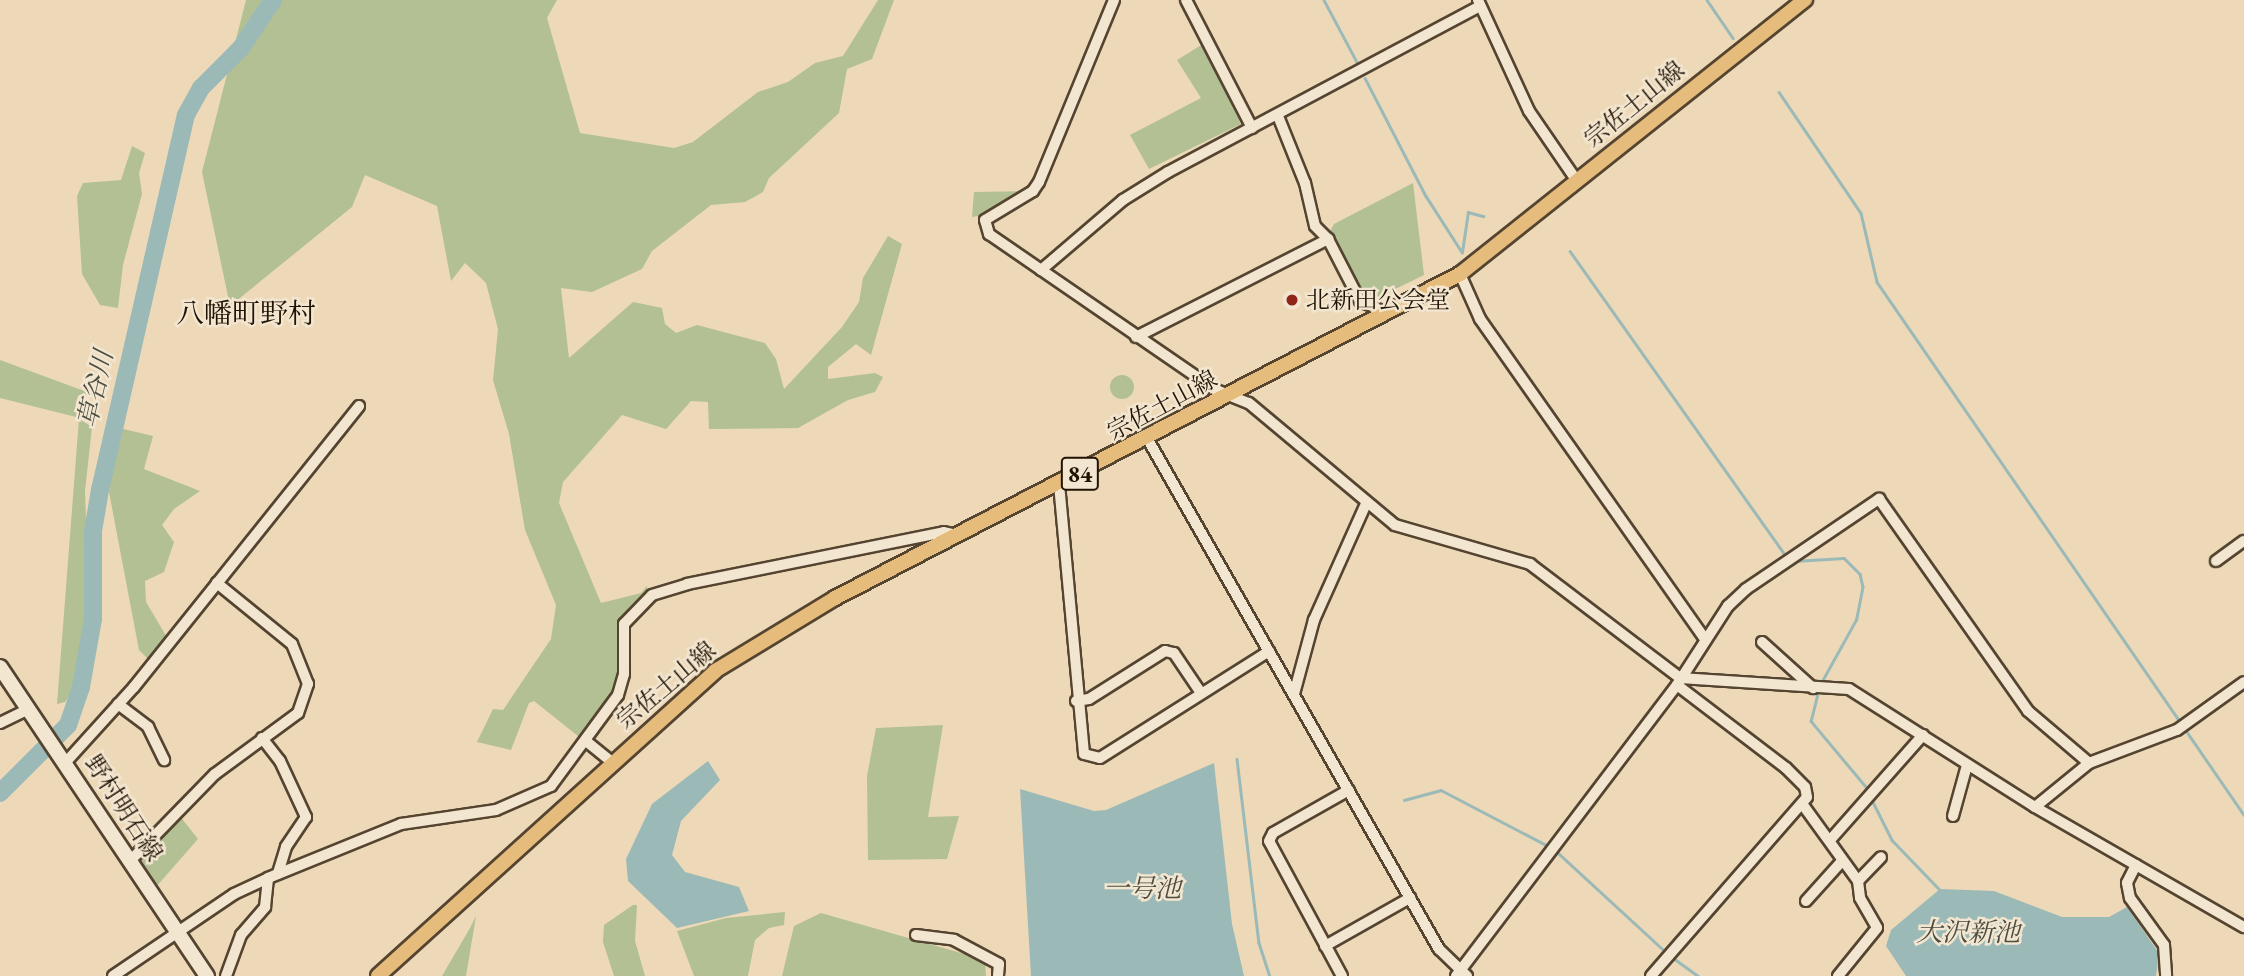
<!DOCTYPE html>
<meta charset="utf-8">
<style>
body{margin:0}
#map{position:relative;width:2244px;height:976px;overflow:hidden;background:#edd9b8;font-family:"EB Garamond","Noto Serif JP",serif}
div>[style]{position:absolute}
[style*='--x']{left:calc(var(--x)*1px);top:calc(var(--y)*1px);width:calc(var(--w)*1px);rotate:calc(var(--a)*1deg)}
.green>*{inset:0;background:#b2c093}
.round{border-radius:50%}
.water>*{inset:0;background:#9bb9b7}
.stream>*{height:2.5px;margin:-1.25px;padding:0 1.25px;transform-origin:1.25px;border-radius:1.25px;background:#9bb9b7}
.river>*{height:18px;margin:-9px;padding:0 9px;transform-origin:9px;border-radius:9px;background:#9bb9b7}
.roads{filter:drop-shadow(2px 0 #544430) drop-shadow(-2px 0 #544430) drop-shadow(0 2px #544430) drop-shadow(0 -2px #544430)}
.street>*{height:10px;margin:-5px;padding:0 5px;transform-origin:5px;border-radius:5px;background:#f3e6d1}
.secondary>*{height:14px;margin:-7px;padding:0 7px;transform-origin:7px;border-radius:7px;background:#f3e6d1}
.primary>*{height:14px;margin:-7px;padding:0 7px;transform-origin:7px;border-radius:7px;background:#e6bc7c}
.dots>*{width:19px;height:19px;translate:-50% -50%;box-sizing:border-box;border:4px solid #f3e6d1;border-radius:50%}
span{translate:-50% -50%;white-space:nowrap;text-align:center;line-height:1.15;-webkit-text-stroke:5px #f3e6d1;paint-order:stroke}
.shield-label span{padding:2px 5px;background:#f3e6d1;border:2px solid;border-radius:5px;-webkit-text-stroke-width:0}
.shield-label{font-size:23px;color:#211302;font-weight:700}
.street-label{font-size:24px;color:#211302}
.poi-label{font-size:24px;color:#211302}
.left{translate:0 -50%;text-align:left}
.water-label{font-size:26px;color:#4c4d41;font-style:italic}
.quarter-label{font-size:28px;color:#211302}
</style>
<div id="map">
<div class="green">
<div style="clip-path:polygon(246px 0,557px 0,547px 18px,580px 133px,674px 148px,693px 142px,758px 92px,788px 82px,815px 63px,843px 56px,878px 0,894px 0,872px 59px,847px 69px,839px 113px,769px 178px,763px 192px,745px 202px,711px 205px,652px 251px,642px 269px,592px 292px,561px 288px,569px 358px,633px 302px,662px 308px,665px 324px,676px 333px,697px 325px,765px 343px,776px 359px,784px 389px,842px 327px,859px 302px,863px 278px,888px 236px,902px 244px,871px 355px,856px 344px,828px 367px,828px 379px,875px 373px,883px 377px,875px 392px,848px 400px,798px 428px,709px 429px,708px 402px,691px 401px,666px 429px,622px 415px,563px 482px,559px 503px,601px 603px,641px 593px,647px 586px,648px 595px,622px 621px,617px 691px,583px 740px,534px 701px,529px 703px,511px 750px,477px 742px,493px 709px,503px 710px,551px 639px,556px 605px,525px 530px,509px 434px,493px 380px,498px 329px,486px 283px,465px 263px,451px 281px,437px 206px,365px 175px,352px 207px,230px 306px,202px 172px)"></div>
<div style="clip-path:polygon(1203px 44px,1241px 124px,1149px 169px,1130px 135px,1201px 98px,1177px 60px)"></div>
<div style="clip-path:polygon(132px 146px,145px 153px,139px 173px,142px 194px,123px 265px,118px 308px,100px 305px,82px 274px,77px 196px,83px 183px,121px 180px)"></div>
<div style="clip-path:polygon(1413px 183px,1424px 275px,1379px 297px,1360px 291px,1330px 231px,1334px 224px)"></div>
<div style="clip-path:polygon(1026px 191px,985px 215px,972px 217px,974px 192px)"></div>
<div style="clip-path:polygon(0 360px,87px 392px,80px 418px,0 398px)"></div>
<div class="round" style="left:1110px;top:375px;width:24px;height:24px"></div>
<div style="clip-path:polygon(79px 419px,92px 427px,85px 491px,88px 581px,78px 683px,65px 702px,57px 704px)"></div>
<div style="clip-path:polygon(119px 428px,153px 436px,144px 469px,200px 491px,174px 509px,162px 525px,174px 542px,164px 572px,145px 581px,146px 602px,168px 639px,150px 661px,139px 650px,109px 492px)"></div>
<div style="clip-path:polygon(943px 725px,928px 817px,959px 816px,947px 859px,868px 860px,867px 776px,876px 728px)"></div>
<div style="clip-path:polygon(179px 815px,198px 839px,156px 887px,135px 857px)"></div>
<div style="clip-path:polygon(633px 905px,637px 905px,635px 941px,645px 976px,614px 976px,603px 942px,604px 925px)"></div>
<div style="clip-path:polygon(785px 912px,784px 925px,769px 928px,755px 940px,748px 976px,694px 976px,677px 931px,726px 918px)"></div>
<div style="clip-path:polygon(821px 913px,975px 957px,985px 962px,986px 976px,782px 976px,794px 926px)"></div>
<div style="clip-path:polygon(476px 916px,466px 976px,442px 976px,470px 928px)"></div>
</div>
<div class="water">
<div style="clip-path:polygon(708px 761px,720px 780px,681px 821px,672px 855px,685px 872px,739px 887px,749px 911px,677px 928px,628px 881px,626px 859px,652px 804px)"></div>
<div style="clip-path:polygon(1214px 763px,1232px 924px,1244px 976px,1031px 976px,1020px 789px,1094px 811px,1106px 810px)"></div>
<div style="clip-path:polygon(1940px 889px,1994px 891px,2062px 917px,2109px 917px,2127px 907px,2159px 953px,2156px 976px,1906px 976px,1886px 946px,1891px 930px)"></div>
</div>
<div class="stream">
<div style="--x:1324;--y:0;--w:72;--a:62"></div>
<div style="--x:1707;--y:0;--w:46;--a:55.6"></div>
<div style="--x:1365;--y:78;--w:133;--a:62.7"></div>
<div style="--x:1426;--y:196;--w:67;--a:57.3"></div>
<div style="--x:1462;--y:252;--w:40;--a:-81.5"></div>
<div style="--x:1468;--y:212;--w:16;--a:15"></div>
<div style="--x:1779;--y:92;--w:146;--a:55.9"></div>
<div style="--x:1861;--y:213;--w:71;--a:76.9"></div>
<div style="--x:1877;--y:282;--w:536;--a:55.42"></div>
<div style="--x:1570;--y:251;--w:376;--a:54.7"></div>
<div style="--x:1793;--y:561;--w:51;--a:-3.4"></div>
<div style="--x:1844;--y:558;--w:23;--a:45"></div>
<div style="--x:1860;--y:574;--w:13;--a:77"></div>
<div style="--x:1863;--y:587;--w:33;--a:101"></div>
<div style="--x:1857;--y:619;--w:74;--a:119"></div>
<div style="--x:1819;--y:690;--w:32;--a:104"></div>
<div style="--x:1811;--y:721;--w:87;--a:50.1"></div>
<div style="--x:2185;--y:729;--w:104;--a:55.5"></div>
<div style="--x:1237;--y:759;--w:185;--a:83.2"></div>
<div style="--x:1259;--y:943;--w:35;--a:72"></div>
<div style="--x:1404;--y:800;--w:38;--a:-15"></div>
<div style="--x:1441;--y:790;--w:123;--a:27.6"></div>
<div style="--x:1872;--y:800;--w:45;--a:63.4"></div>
<div style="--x:1892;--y:840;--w:71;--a:46.1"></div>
<div style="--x:1556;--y:851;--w:151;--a:42.6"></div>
<div style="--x:1672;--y:957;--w:32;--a:36"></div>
</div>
<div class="river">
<div style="--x:0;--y:793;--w:96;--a:-45"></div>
<div style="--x:68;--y:725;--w:40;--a:-71.1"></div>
<div style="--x:81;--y:687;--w:69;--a:-80"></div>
<div style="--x:93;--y:619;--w:88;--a:-90"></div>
<div style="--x:93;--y:531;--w:42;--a:-80.3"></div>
<div style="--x:100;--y:490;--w:385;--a:-77.1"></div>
<div style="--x:186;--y:115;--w:31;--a:-61"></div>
<div style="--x:201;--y:88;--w:57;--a:-45"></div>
<div style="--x:241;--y:48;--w:58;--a:-56.3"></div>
</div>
<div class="roads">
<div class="street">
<div style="--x:1114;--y:0;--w:197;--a:112.4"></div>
<div style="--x:1039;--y:182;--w:11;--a:124"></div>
<div style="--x:1033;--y:191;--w:56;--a:148.9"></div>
<div style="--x:985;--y:220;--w:15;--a:74"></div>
<div style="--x:989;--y:234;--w:275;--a:34.5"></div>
<div style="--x:1216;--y:390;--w:35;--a:22"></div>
<div style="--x:1249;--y:403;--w:190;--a:39.9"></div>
<div style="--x:1395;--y:525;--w:141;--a:16.1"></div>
<div style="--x:1530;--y:564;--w:188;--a:37.2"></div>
<div style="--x:1680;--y:678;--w:169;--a:3.7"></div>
<div style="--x:1849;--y:689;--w:220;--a:32.4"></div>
<div style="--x:2035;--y:807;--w:241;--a:29.9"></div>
<div style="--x:1186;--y:0;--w:144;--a:62.7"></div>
<div style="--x:1478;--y:0;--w:122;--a:65.3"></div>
<div style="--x:1529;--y:111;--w:85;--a:55.6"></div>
<div style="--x:1278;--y:116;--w:72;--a:68.1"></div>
<div style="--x:1305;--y:183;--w:44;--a:76.9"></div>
<div style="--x:1315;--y:226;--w:18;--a:45"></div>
<div style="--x:1328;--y:239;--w:70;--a:62.7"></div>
<div style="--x:1360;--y:301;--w:16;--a:22"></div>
<div style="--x:1375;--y:307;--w:11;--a:52"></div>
<div style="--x:1041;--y:270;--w:108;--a:-40.5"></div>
<div style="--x:1123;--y:200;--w:53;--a:-31.9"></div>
<div style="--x:1168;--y:172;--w:353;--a:-28"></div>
<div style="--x:1460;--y:274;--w:49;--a:66"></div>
<div style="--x:1480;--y:319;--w:390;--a:54.9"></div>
<div style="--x:1136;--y:337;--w:216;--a:-27"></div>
<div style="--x:1147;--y:438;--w:589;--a:60.26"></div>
<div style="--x:1439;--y:949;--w:39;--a:44"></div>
<div style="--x:1059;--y:484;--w:271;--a:84.7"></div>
<div style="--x:1084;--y:754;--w:16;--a:14"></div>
<div style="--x:1100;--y:758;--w:200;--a:-32.3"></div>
<div style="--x:2216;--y:561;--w:34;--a:-36"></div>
<div style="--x:1762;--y:642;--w:69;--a:42"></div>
<div style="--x:1294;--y:694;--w:77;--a:-74.9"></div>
<div style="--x:1314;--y:620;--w:127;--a:-65.9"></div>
<div style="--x:1076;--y:701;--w:13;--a:-9"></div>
<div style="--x:1089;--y:699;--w:90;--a:-32.3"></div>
<div style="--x:1165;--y:651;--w:9;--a:13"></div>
<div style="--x:1174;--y:653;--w:48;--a:56"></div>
<div style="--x:118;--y:704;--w:38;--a:37"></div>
<div style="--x:148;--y:727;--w:37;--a:64"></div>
<div style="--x:0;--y:723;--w:32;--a:-26"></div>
<div style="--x:262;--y:738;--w:29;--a:52"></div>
<div style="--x:280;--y:761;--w:62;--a:65.1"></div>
<div style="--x:306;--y:817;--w:36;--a:124"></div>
<div style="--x:286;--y:847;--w:28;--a:107"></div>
<div style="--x:586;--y:741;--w:32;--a:39"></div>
<div style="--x:66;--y:762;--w:101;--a:-47.8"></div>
<div style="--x:134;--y:687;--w:360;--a:-51.3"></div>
<div style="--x:1803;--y:805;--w:94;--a:54.1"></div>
<div style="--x:1858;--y:881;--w:17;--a:83"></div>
<div style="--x:1860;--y:898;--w:34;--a:60"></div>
<div style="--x:1877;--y:928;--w:62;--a:129.1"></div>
<div style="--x:2035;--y:807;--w:70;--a:-39.2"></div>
<div style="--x:1953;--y:816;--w:53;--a:-74.6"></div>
<div style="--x:1831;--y:839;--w:139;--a:-48.5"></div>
<div style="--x:131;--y:860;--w:120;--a:-45.7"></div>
<div style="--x:215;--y:774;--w:103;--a:-36.3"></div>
<div style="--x:298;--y:713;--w:31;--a:-71"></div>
<div style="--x:308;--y:684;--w:43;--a:-111.8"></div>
<div style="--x:292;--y:644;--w:97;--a:-140.9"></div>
<div style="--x:2136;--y:865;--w:20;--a:117"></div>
<div style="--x:2127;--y:883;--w:15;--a:79"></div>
<div style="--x:2130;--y:898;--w:58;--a:54.1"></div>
<div style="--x:2164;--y:945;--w:31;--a:86"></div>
<div style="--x:1858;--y:881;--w:33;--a:-46"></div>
<div style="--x:1806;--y:901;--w:54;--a:-48"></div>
<div style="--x:916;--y:935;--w:38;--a:7"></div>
<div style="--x:954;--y:940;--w:51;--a:28.1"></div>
<div style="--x:999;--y:964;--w:12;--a:95"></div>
<div style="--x:1325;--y:946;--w:98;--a:-29.5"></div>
<div style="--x:113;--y:976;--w:146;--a:-34.1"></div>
<div style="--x:234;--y:894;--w:38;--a:-25"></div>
<div style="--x:268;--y:878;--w:144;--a:-22.1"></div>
<div style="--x:401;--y:824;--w:96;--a:-8.4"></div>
<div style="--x:496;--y:810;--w:60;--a:-23.6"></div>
<div style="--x:551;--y:786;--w:113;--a:-53.6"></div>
<div style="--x:618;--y:695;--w:22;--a:-74"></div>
<div style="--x:624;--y:674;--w:50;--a:-90"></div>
<div style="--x:624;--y:624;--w:40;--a:-46"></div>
<div style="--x:652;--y:595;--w:37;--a:-17"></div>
<div style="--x:687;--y:584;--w:262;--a:-11.4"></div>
<div style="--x:944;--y:532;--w:13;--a:13"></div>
<div style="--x:226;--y:976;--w:44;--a:-69.9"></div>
<div style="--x:241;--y:935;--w:37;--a:-49"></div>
<div style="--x:265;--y:907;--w:29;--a:-84"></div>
<div style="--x:1342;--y:976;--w:153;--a:-118.4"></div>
<div style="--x:1269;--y:841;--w:9;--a:-63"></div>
<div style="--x:1273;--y:833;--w:87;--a:-29.5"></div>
<div style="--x:1456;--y:976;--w:365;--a:-52.8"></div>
<div style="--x:1677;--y:685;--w:94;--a:-57.2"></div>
<div style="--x:1728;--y:606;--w:25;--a:-43"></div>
<div style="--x:1746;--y:589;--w:161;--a:-34.1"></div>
<div style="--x:1879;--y:499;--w:259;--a:54.9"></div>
<div style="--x:2028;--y:711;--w:80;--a:40.4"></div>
<div style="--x:2089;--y:763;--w:94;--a:-20.6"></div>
<div style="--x:2177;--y:730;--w:82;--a:-35.6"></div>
<div style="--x:1651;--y:976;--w:237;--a:-48.9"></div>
<div style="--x:1807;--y:797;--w:10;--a:-101"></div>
<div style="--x:1805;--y:787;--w:27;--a:-135"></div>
<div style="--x:1786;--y:768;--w:137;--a:-142.7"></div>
</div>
<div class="secondary">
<div style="--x:0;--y:667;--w:372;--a:56.2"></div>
</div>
<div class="primary">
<div style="--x:378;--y:976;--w:455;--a:-42.1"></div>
<div style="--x:715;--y:671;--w:140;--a:-31.3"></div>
<div style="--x:835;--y:598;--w:704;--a:-27.4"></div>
<div style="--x:1460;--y:274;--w:441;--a:-38.5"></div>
</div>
</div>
<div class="dots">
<div style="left:1292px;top:300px;background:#8f2418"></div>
</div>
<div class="shield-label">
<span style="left:1080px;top:474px">84</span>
</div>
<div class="street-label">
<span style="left:1634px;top:104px;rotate:-39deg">宗佐土山線</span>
<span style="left:1162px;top:405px;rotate:-28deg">宗佐土山線</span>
<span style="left:666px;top:685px;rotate:-40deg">宗佐土山線</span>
<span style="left:124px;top:808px;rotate:57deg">野村明石線</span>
</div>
<div class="poi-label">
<span class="left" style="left:1306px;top:300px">北新田公会堂</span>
</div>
<div class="water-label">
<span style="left:96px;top:389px;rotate:-77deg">草谷川</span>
<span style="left:1142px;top:889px">一号池</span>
<span style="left:1968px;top:933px">大沢新池</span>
</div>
<div class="quarter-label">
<span style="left:246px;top:313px">八幡町野村</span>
</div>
</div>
